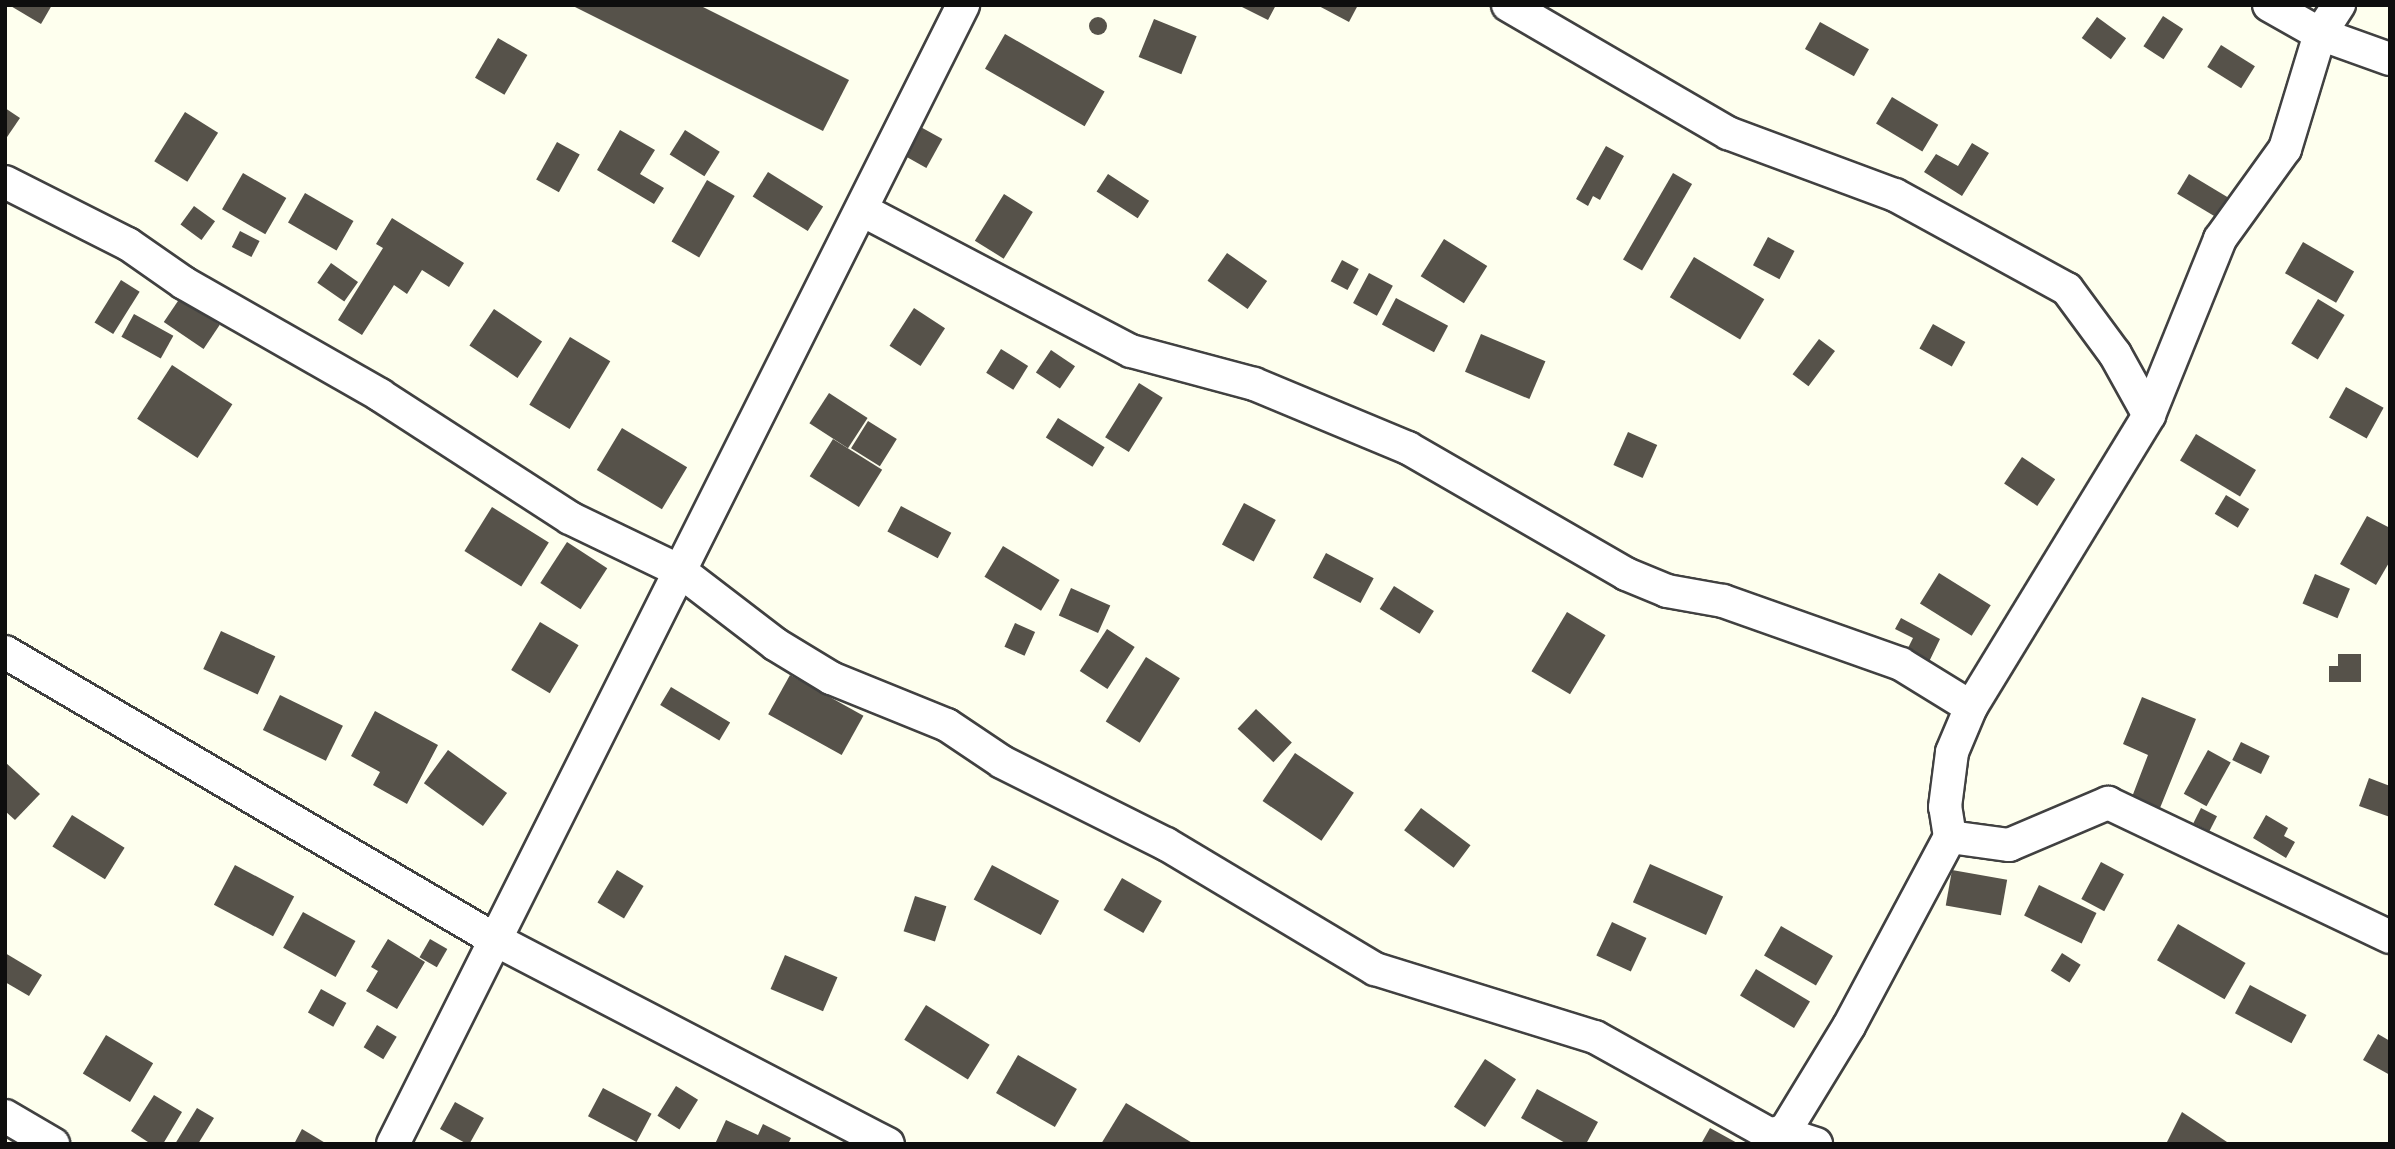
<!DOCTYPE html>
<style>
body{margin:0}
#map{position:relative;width:2395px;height:1149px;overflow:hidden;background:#feffee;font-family:Merriweather,serif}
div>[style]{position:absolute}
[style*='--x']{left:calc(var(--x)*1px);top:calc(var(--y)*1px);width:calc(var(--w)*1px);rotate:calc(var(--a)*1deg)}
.building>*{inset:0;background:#56524a;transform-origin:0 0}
.round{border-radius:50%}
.roads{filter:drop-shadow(2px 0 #414141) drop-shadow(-2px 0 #414141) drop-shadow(0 2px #414141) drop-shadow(0 -2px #414141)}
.street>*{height:32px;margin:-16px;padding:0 16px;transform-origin:16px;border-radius:16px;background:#fff}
span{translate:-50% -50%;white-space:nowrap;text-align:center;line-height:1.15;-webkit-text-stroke:7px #fff;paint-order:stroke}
.frame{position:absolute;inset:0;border:7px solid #0e0e0e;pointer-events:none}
</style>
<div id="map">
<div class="building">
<div style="clip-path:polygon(9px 5px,52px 5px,41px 24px)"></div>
<div style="clip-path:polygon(571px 5px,699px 5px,849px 80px,823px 131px)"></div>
<div style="clip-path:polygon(1238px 5px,1276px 5px,1268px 20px)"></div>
<div style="clip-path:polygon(1317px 5px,1358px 5px,1349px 22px)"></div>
<div style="left:2163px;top:16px;width:24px;height:36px;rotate:33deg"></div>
<div class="round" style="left:1089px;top:17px;width:18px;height:18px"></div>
<div style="left:2097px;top:17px;width:36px;height:26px;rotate:36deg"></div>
<div style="left:1154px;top:19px;width:46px;height:41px;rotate:22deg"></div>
<div style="left:1820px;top:22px;width:56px;height:31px;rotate:29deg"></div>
<div style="left:1005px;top:34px;width:115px;height:40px;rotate:30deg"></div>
<div style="left:498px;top:38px;width:34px;height:46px;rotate:30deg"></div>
<div style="left:2221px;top:45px;width:40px;height:26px;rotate:32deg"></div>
<div style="left:1892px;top:97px;width:54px;height:31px;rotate:31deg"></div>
<div style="clip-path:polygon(5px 108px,20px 118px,5px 140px)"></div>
<div style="left:185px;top:112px;width:39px;height:58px;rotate:32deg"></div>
<div style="left:917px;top:125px;width:29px;height:33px;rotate:29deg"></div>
<div style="clip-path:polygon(620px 130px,655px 150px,640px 174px,664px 188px,654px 204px,597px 170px)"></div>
<div style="left:685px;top:130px;width:41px;height:29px;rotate:32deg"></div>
<div style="left:557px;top:142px;width:26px;height:43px;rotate:29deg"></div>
<div style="clip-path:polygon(1972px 143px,1989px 153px,1962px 196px,1924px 172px,1936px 154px,1958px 166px)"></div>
<div style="clip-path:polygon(1606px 146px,1624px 156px,1600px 200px,1593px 196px,1588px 206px,1576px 199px)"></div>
<div style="left:768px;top:172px;width:65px;height:29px;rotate:32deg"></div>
<div style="left:243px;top:173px;width:50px;height:42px;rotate:30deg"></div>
<div style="left:1673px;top:173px;width:22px;height:100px;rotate:30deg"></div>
<div style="left:1108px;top:174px;width:49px;height:21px;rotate:33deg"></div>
<div style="left:2189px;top:174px;width:49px;height:23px;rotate:31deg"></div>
<div style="left:707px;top:180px;width:32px;height:71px;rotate:30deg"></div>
<div style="left:305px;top:193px;width:56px;height:34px;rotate:30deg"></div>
<div style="left:1004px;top:194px;width:34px;height:55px;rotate:32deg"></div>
<div style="left:194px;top:206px;width:26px;height:23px;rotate:36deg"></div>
<div style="clip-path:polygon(392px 218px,464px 263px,449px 287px,422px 270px,407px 294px,394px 285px,362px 335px,338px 320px,383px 248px,376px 244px)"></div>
<div style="left:240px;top:231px;width:22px;height:18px;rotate:27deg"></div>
<div style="left:1768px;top:237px;width:30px;height:32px;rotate:28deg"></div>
<div style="left:1444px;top:239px;width:51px;height:44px;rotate:32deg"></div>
<div style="left:2303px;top:242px;width:59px;height:36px;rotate:30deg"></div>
<div style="left:1227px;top:253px;width:49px;height:34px;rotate:35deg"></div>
<div style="left:1694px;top:257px;width:82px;height:47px;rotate:31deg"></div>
<div style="left:1342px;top:260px;width:19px;height:24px;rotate:28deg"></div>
<div style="left:331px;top:263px;width:33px;height:24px;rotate:35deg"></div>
<div style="left:1369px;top:273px;width:27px;height:34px;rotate:28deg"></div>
<div style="left:121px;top:280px;width:22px;height:50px;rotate:32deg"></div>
<div style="left:180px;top:298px;width:48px;height:29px;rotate:34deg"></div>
<div style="left:1396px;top:298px;width:59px;height:30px;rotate:28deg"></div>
<div style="left:2318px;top:299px;width:31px;height:52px;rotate:31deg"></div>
<div style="left:914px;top:308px;width:37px;height:45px;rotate:33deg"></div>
<div style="left:494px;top:309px;width:58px;height:44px;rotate:34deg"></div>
<div style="left:134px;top:314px;width:45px;height:26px;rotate:29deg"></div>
<div style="left:1933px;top:324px;width:37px;height:28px;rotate:29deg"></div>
<div style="left:1481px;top:334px;width:70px;height:41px;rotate:23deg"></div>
<div style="left:570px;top:337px;width:47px;height:79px;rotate:31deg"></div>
<div style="left:1819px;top:339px;width:20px;height:44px;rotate:37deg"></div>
<div style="left:1001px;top:349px;width:32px;height:28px;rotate:32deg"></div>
<div style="left:1051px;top:350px;width:29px;height:27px;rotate:34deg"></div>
<div style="left:172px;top:365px;width:72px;height:64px;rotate:33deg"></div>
<div style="left:1139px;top:383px;width:28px;height:64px;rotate:32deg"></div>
<div style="left:2346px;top:387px;width:43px;height:35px;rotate:29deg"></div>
<div style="left:829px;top:393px;width:46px;height:36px;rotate:33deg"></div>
<div style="left:1058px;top:418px;width:55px;height:23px;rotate:32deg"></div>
<div style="left:868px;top:421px;width:34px;height:32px;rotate:32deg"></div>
<div style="left:622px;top:428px;width:76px;height:49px;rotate:31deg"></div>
<div style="left:1628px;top:432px;width:32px;height:36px;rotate:24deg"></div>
<div style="left:2196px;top:434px;width:70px;height:31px;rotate:31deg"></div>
<div style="left:833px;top:439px;width:58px;height:44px;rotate:32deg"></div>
<div style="left:2022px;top:457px;width:40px;height:32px;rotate:34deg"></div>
<div style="left:2226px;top:495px;width:27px;height:22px;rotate:31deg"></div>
<div style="left:1244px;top:503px;width:36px;height:47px;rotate:28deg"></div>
<div style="left:901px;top:506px;width:57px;height:29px;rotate:28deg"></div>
<div style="left:492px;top:507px;width:67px;height:52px;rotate:32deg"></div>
<div style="clip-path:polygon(2367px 516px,2390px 528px,2390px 561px,2376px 585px,2340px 564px)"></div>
<div style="left:567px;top:542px;width:48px;height:49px;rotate:33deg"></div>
<div style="left:1003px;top:546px;width:66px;height:36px;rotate:31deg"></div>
<div style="left:1326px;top:553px;width:54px;height:28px;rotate:28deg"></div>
<div style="left:1939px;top:573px;width:61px;height:36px;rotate:32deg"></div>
<div style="left:2315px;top:574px;width:38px;height:32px;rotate:23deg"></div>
<div style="left:1394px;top:586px;width:47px;height:27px;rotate:32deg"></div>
<div style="left:1071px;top:588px;width:43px;height:30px;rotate:24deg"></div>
<div style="left:1567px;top:612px;width:45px;height:69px;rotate:31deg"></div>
<div style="clip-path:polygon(1901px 618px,1940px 639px,1927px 666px,1905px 654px,1913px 638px,1895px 629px)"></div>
<div style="left:540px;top:622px;width:45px;height:56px;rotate:31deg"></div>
<div style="left:1015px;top:623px;width:22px;height:26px;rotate:24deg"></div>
<div style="left:1107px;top:629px;width:33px;height:50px;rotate:33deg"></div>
<div style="left:221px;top:631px;width:60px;height:42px;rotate:25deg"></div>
<div style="clip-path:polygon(2338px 654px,2361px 654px,2361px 682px,2329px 682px,2329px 666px,2338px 666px)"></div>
<div style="left:1146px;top:657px;width:40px;height:76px;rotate:32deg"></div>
<div style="left:790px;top:675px;width:84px;height:45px;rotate:29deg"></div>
<div style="left:671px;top:687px;width:69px;height:21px;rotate:31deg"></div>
<div style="left:280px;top:695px;width:70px;height:39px;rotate:26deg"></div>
<div style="clip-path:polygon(2142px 697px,2196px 719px,2160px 808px,2132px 797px,2148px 755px,2123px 744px)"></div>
<div style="left:1256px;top:709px;width:49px;height:27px;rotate:43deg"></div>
<div style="clip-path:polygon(375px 711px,438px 745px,407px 804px,373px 785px,380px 772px,351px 756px)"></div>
<div style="left:2241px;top:742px;width:32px;height:20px;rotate:26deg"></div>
<div style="left:448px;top:750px;width:73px;height:41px;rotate:36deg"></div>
<div style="left:2208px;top:750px;width:26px;height:50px;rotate:29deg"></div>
<div style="left:1295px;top:753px;width:71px;height:58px;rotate:34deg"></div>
<div style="clip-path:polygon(5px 762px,40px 794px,15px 820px,5px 811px)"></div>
<div style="clip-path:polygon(2369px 778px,2390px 786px,2390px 817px,2359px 806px)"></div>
<div style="left:1421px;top:808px;width:62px;height:28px;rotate:37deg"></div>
<div style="left:2201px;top:808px;width:18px;height:17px;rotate:27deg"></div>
<div style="left:72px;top:815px;width:62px;height:37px;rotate:32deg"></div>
<div style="clip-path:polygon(2266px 815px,2288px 828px,2284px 836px,2295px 842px,2286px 858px,2253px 838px)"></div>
<div style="left:2101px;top:862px;width:26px;height:42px;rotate:28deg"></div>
<div style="left:1650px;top:864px;width:80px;height:42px;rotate:24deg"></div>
<div style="left:235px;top:865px;width:67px;height:45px;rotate:28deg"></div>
<div style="left:992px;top:865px;width:76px;height:39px;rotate:28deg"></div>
<div style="left:617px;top:870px;width:31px;height:38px;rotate:31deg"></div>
<div style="left:1952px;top:870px;width:56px;height:36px;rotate:10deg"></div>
<div style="left:1122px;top:878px;width:46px;height:37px;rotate:30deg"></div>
<div style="left:2039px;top:885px;width:64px;height:34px;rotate:26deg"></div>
<div style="left:915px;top:896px;width:33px;height:37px;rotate:18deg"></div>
<div style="left:303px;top:912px;width:60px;height:41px;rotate:29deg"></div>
<div style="left:1612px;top:922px;width:38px;height:37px;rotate:25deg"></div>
<div style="left:2178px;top:924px;width:78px;height:42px;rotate:30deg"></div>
<div style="left:1781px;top:926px;width:60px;height:34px;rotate:30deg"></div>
<div style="clip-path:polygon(388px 939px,425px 962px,397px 1009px,366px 991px,378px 971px,371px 967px)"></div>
<div style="left:430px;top:939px;width:20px;height:21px;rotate:30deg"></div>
<div style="clip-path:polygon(5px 953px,42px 975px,29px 996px,5px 982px)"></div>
<div style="left:2062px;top:953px;width:22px;height:21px;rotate:32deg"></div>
<div style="left:785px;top:955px;width:57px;height:37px;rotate:23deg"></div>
<div style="left:1756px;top:969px;width:63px;height:31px;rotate:31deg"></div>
<div style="left:2250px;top:985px;width:64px;height:32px;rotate:28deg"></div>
<div style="left:321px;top:989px;width:29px;height:27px;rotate:29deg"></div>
<div style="left:926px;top:1005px;width:75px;height:41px;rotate:32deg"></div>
<div style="left:377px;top:1025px;width:23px;height:26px;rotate:31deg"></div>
<div style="clip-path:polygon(2378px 1034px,2390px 1041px,2390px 1075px,2363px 1060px)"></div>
<div style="left:106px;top:1035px;width:55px;height:45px;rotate:31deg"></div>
<div style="left:1018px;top:1055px;width:68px;height:44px;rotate:30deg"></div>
<div style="left:1485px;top:1059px;width:37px;height:57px;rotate:33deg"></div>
<div style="left:676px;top:1086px;width:26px;height:35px;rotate:32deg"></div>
<div style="left:603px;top:1088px;width:55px;height:32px;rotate:28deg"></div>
<div style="clip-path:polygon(1537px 1089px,1598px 1122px,1586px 1144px,1567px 1144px,1521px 1118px)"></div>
<div style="clip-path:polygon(154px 1095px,182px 1112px,163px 1144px,151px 1144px,131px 1131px)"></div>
<div style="left:455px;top:1102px;width:33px;height:31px;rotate:29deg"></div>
<div style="clip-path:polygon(1126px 1103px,1194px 1144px,1101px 1144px)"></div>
<div style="clip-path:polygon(197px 1108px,214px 1118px,198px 1144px,175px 1144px)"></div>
<div style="clip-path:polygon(2182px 1112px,2230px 1144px,2166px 1144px)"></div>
<div style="clip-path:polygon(726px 1120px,758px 1135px,763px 1124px,791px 1138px,788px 1144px,715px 1144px)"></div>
<div style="clip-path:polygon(1710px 1128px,1739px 1144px,1701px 1144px)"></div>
<div style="clip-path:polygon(302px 1129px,327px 1144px,294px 1144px)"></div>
</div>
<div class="roads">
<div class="street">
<div style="--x:1508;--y:5;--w:255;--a:30.2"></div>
<div style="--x:1728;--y:133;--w:178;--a:20.4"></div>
<div style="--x:1895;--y:195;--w:196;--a:28.7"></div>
<div style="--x:2067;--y:289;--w:81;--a:53.6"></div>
<div style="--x:2115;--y:354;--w:70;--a:60.9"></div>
<div style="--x:2269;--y:5;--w:59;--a:29.6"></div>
<div style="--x:2320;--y:34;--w:74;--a:19.7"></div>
<div style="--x:5;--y:182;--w:138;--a:26.8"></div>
<div style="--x:128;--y:244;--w:68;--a:34.9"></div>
<div style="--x:184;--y:283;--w:226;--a:29.7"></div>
<div style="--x:380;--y:395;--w:226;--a:32.9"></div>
<div style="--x:570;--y:518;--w:122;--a:25.7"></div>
<div style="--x:680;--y:571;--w:120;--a:37.5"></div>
<div style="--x:775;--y:644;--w:66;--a:31.3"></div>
<div style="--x:831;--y:678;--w:125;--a:22.1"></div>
<div style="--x:947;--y:725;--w:66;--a:33.9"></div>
<div style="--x:1002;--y:762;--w:183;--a:26.6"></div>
<div style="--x:1166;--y:844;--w:244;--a:30.9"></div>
<div style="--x:1375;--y:969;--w:230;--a:17.2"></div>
<div style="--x:1595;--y:1037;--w:210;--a:29.1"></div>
<div style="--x:864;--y:211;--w:301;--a:27.7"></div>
<div style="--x:1131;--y:351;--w:127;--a:15"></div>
<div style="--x:1254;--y:384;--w:167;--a:22.6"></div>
<div style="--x:1408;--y:448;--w:252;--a:30"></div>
<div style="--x:1626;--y:574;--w:44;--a:22.5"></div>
<div style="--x:1667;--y:591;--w:57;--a:10.1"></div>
<div style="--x:1723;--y:601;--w:189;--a:19.5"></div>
<div style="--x:1901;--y:664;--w:82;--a:31.6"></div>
<div style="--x:5;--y:652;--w:567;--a:30.41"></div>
<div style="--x:494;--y:939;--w:444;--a:27.5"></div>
<div style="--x:1950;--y:837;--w:60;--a:7.7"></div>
<div style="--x:2009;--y:845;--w:108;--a:-23"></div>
<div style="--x:2108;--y:803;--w:312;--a:25.4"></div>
<div style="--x:5;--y:1116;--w:56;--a:30.3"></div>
<div style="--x:1779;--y:1132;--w:39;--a:18"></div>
<div style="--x:393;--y:1144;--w:1274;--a:-63.41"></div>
<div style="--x:1777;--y:1144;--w:138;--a:-58.6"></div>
<div style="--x:1849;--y:1026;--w:214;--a:-61.9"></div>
<div style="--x:1950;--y:837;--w:30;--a:-99"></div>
<div style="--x:1945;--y:807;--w:55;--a:-82.7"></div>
<div style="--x:1952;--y:752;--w:49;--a:-67.1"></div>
<div style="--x:1971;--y:707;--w:342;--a:-58.6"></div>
<div style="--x:2149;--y:415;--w:190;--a:-68"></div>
<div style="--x:2220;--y:239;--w:111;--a:-54.2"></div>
<div style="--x:2285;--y:149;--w:120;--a:-73.1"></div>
<div style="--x:2320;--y:34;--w:35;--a:-57"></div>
</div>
</div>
<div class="frame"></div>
</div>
